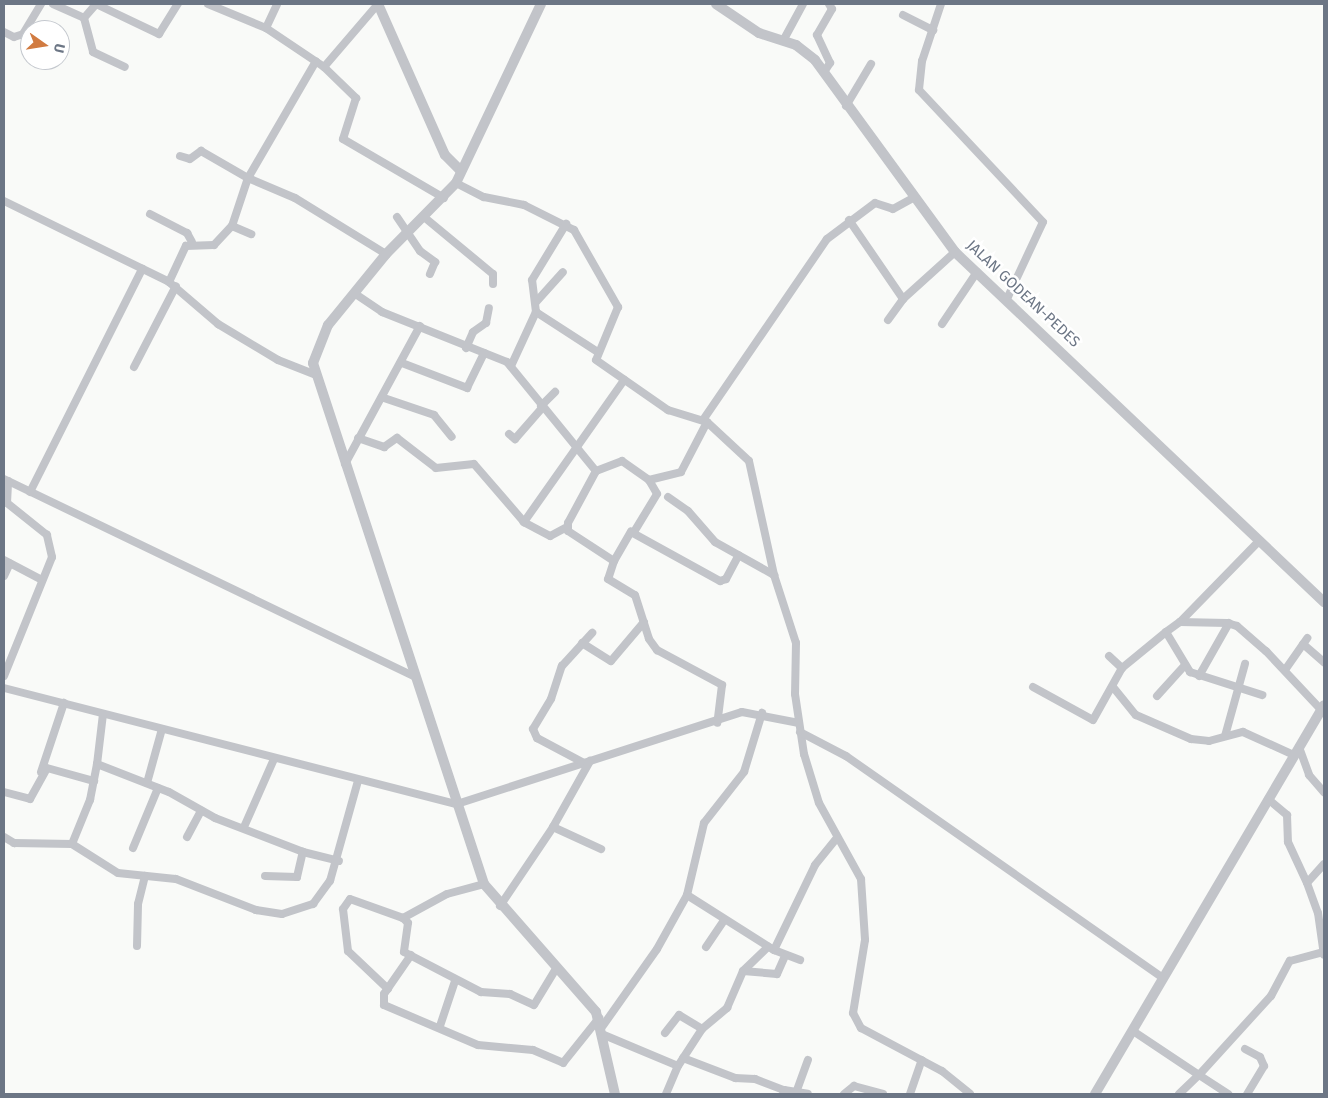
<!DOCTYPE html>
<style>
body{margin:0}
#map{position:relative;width:1328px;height:1098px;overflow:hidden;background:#f9faf8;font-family:"Fira Sans",sans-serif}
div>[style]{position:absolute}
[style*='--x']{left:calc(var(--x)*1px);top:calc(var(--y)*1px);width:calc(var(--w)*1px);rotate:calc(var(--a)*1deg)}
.minor>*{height:8px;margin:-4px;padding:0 4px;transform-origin:4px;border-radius:4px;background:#c2c4c9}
.tertiary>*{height:10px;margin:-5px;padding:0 5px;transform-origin:5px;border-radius:5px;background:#c2c4c9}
span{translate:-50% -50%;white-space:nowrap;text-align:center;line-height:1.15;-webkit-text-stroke:5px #fff;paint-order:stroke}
.street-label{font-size:15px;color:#6c7685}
.frame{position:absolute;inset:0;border:5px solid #6c7685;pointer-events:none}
.north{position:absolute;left:20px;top:20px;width:50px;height:50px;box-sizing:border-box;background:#fff;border:1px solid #c4c8ce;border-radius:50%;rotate:103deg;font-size:14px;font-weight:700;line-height:20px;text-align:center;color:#6c7685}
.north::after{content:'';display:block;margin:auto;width:18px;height:22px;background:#d17b41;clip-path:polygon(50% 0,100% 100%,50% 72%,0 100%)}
</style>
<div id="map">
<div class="minor">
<div style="--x:53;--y:4;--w:34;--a:24"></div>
<div style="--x:84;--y:18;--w:18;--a:-49"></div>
<div style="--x:96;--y:4;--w:70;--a:25.5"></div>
<div style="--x:159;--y:34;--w:36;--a:-58"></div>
<div style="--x:208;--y:4;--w:63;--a:22.5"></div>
<div style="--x:266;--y:28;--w:70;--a:33.9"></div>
<div style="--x:324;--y:67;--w:83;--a:-49.4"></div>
<div style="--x:941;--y:4;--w:60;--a:108.4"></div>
<div style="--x:922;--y:61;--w:29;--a:96"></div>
<div style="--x:919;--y:90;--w:181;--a:46.8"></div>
<div style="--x:1043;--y:222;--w:85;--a:115.1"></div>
<div style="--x:903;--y:15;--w:34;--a:27"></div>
<div style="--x:84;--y:18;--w:35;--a:75"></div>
<div style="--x:93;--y:52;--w:35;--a:25"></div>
<div style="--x:266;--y:28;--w:26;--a:-65"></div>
<div style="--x:4;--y:32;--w:11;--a:27"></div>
<div style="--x:14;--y:37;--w:9;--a:-18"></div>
<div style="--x:23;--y:34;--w:35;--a:-59"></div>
<div style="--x:783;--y:41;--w:42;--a:-61.6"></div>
<div style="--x:324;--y:67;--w:45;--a:44.1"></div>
<div style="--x:356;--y:98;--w:43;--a:107.6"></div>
<div style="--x:343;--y:139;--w:117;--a:30.3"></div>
<div style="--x:824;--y:72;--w:11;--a:-56"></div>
<div style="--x:830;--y:63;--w:31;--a:-115"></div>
<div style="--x:817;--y:35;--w:30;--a:-60"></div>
<div style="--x:832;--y:9;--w:6;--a:-121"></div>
<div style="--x:846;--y:106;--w:49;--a:-59.2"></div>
<div style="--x:180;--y:156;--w:10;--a:17"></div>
<div style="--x:190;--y:159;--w:14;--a:-36"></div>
<div style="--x:201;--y:151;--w:54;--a:29.9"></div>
<div style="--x:248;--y:178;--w:51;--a:23.1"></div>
<div style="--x:295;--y:198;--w:107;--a:31.6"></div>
<div style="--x:456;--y:183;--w:31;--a:27"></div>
<div style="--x:484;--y:197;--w:41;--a:11.3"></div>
<div style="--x:524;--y:205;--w:56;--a:26.6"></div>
<div style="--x:574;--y:230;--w:89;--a:60.3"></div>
<div style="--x:618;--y:307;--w:57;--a:112.5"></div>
<div style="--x:596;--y:360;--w:88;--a:34.8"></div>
<div style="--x:668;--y:410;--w:41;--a:17.1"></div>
<div style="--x:707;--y:422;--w:57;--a:42.9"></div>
<div style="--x:749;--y:461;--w:117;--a:77.6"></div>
<div style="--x:774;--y:575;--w:71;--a:72.1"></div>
<div style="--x:796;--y:643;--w:51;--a:91.1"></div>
<div style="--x:795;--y:694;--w:61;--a:81.5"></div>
<div style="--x:804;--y:754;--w:51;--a:73"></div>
<div style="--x:819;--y:803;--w:87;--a:61.1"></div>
<div style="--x:861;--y:879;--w:61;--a:86.2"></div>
<div style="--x:865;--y:940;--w:74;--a:99.3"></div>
<div style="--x:853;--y:1013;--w:17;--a:62"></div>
<div style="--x:861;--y:1028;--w:92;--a:28"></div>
<div style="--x:942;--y:1071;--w:36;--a:39"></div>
<div style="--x:4;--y:201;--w:184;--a:26.1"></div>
<div style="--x:169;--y:282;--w:65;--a:40.6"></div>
<div style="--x:218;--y:324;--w:70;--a:31"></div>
<div style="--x:278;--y:360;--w:41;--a:21.5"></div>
<div style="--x:150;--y:214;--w:42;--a:27.2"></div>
<div style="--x:187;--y:233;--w:10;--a:61"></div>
<div style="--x:397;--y:217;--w:41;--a:55.9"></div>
<div style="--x:420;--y:251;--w:19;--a:36"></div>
<div style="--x:435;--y:262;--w:13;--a:113"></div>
<div style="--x:424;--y:217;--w:89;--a:39.6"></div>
<div style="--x:493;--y:274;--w:10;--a:90"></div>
<div style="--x:849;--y:220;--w:96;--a:55.6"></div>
<div style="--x:232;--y:226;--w:21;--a:23"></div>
<div style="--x:169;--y:282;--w:40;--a:-65"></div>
<div style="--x:186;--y:246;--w:28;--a:-2"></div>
<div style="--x:214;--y:245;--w:26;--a:-47"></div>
<div style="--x:232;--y:226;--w:51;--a:-71.6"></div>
<div style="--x:248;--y:178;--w:135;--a:-59.8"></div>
<div style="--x:354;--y:293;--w:34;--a:34"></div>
<div style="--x:382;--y:312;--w:135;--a:21.8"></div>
<div style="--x:507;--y:362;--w:141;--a:50.8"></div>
<div style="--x:596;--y:471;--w:28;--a:-21"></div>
<div style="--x:622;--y:461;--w:33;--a:35"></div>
<div style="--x:649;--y:480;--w:16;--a:60"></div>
<div style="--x:657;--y:494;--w:44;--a:121.2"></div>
<div style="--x:536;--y:302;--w:40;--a:-48"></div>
<div style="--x:536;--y:312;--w:72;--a:33"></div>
<div style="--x:888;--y:320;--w:26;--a:-54"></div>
<div style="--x:903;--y:299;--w:70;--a:-42.1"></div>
<div style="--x:942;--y:324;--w:63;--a:-56.1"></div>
<div style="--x:466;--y:348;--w:17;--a:-66"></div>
<div style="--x:473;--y:332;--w:16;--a:-35"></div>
<div style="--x:486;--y:323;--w:15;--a:-79"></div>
<div style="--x:402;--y:363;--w:70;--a:21"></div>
<div style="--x:467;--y:388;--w:39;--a:-64"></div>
<div style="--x:511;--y:366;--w:60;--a:-65.2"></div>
<div style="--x:536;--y:312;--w:32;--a:-97"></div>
<div style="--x:532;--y:280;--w:66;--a:-58.7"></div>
<div style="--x:134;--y:367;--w:91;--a:-62.6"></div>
<div style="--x:384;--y:398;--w:53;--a:18.8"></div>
<div style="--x:434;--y:415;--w:28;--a:51"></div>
<div style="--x:541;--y:406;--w:20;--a:-45"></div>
<div style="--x:703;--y:420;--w:219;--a:-55.6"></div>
<div style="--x:827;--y:239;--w:60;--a:-36.9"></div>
<div style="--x:875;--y:203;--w:19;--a:18"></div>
<div style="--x:893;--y:209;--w:25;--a:-29"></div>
<div style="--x:509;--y:434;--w:8;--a:40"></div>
<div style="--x:515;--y:439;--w:41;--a:-48.9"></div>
<div style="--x:358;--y:438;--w:28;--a:19"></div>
<div style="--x:384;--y:447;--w:16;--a:-35"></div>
<div style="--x:397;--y:438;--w:49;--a:37.6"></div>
<div style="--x:436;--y:468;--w:38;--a:-6"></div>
<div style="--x:474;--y:464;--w:77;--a:49.2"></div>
<div style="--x:345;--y:464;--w:157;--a:-61.5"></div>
<div style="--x:596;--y:471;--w:59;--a:118.3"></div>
<div style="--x:568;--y:523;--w:8;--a:90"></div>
<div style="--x:568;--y:531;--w:55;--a:33.1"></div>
<div style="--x:614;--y:561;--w:19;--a:108"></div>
<div style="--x:608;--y:579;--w:31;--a:31"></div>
<div style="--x:635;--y:595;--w:46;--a:72.3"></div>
<div style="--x:649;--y:639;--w:14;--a:54"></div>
<div style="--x:657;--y:650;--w:74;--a:28.3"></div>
<div style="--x:722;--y:685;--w:38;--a:97"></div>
<div style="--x:4;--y:479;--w:456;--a:25.7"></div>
<div style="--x:649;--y:480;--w:33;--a:-14"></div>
<div style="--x:681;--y:472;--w:56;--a:-62.5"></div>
<div style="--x:30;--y:492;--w:250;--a:-63.3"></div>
<div style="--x:668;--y:497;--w:24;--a:35"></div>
<div style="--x:688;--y:511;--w:41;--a:48.9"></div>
<div style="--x:715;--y:542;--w:68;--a:29.2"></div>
<div style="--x:567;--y:527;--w:19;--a:152"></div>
<div style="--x:550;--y:536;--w:30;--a:-152"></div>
<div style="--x:524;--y:522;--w:174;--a:-54.8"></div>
<div style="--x:4;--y:560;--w:43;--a:27.8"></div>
<div style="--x:614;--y:561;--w:34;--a:-60"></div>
<div style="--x:631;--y:532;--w:102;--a:28.8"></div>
<div style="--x:720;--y:581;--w:6;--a:-18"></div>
<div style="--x:726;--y:579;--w:27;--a:-62"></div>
<div style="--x:4;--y:576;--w:14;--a:-65"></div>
<div style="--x:1180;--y:622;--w:113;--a:-45.7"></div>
<div style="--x:1166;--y:632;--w:47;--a:59"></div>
<div style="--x:1190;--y:672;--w:76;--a:17.7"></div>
<div style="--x:582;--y:643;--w:34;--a:32"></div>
<div style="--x:611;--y:661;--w:51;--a:-49.8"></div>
<div style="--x:1303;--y:644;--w:28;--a:41"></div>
<div style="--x:1109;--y:656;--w:18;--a:43"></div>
<div style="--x:1285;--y:670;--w:39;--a:-55"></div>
<div style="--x:4;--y:676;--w:128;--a:-68"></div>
<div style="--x:52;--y:557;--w:23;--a:-103"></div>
<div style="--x:47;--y:535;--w:51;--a:-141.3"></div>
<div style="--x:7;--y:503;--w:22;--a:-87"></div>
<div style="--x:1199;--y:676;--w:61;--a:-60.5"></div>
<div style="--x:1033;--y:687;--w:68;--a:28.8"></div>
<div style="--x:1093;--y:720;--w:60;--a:-60.9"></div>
<div style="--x:1122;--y:668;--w:57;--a:-39.3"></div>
<div style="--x:1166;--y:632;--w:17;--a:-36"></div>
<div style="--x:1180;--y:622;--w:47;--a:1.2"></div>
<div style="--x:1227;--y:623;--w:10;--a:17"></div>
<div style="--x:1237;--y:626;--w:38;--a:41"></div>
<div style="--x:1266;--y:651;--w:83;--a:46.9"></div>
<div style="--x:1113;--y:687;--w:36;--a:51"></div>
<div style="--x:1136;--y:715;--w:60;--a:23.6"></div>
<div style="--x:1191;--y:739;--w:18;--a:6"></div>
<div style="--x:1209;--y:741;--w:35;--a:-15"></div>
<div style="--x:1243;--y:732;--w:56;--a:24.3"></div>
<div style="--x:4;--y:688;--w:468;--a:14.4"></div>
<div style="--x:457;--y:804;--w:299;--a:-17.9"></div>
<div style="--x:742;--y:712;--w:58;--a:10.9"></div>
<div style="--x:1157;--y:696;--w:42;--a:-47.9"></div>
<div style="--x:103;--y:714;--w:50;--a:96.8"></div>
<div style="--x:97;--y:764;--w:77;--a:21.3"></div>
<div style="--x:169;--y:792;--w:53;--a:29.5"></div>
<div style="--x:215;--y:818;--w:94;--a:21.1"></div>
<div style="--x:303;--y:852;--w:37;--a:14"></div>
<div style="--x:800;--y:732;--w:52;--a:27.6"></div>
<div style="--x:846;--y:756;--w:387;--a:35"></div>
<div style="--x:1225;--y:736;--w:75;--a:-74.5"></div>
<div style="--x:1299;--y:747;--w:30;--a:70"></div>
<div style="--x:1309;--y:775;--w:23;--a:49"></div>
<div style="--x:584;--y:763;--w:53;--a:-152"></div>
<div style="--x:537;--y:738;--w:10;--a:-114"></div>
<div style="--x:533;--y:729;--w:35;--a:-59"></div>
<div style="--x:551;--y:699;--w:35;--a:-72"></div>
<div style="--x:562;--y:666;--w:45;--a:-47.7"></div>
<div style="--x:41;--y:772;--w:73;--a:-71.6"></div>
<div style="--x:147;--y:783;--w:56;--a:-74.5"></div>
<div style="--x:4;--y:792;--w:27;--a:15"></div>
<div style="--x:30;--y:799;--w:35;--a:-61"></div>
<div style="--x:47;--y:768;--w:49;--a:15.5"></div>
<div style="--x:1268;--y:799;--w:25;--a:40"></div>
<div style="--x:1287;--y:815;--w:27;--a:88"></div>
<div style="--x:1288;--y:842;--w:45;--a:65.1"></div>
<div style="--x:244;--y:827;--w:74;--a:-66.2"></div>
<div style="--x:553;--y:827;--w:53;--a:24.6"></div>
<div style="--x:4;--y:837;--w:12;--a:31"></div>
<div style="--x:14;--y:843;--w:58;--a:1"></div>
<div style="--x:72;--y:844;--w:54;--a:32.2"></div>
<div style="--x:118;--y:873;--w:58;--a:5.9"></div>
<div style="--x:176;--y:879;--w:86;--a:21.2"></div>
<div style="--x:256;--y:910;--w:26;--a:9"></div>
<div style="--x:282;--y:914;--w:33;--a:-18"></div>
<div style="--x:313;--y:904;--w:29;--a:-54"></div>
<div style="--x:330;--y:881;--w:104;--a:-74.4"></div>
<div style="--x:187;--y:837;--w:30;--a:-62"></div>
<div style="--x:72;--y:844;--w:48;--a:-67.8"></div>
<div style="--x:90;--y:800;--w:37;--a:-79"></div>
<div style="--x:133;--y:848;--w:65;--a:-67.4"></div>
<div style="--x:1324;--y:864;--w:25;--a:132"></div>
<div style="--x:1307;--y:883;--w:32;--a:70"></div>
<div style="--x:1318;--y:913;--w:42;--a:81.9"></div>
<div style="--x:265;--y:876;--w:32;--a:2"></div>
<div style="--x:297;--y:877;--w:26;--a:-77"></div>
<div style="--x:687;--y:895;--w:103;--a:32.3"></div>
<div style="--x:774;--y:950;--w:28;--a:21"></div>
<div style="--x:500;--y:906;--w:95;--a:-56.1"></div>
<div style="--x:553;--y:827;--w:76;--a:-60.7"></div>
<div style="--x:403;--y:918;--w:50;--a:-28.6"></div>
<div style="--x:447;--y:894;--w:38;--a:-15"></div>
<div style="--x:137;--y:946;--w:42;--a:-88.6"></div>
<div style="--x:138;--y:904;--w:29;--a:-76"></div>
<div style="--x:706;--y:947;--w:32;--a:-56"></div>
<div style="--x:774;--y:950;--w:94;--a:-64.2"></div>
<div style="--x:815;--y:865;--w:33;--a:-51"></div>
<div style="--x:411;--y:955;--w:47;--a:124.7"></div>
<div style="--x:384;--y:994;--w:11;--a:90"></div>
<div style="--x:384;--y:1005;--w:102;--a:23.1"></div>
<div style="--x:478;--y:1045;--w:55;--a:5.2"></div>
<div style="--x:533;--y:1050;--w:33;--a:23"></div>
<div style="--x:563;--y:1063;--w:58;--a:-51.3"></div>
<div style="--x:743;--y:971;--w:34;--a:5"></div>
<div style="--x:777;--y:974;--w:20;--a:-66"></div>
<div style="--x:388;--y:989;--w:55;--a:-136.5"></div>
<div style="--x:348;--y:951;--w:42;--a:-96.8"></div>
<div style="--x:343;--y:909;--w:12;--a:-55"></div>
<div style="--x:350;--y:899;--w:56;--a:19.7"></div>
<div style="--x:403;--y:918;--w:7;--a:45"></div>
<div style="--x:408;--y:923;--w:29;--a:98"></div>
<div style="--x:404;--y:952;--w:87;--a:27.5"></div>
<div style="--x:481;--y:992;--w:29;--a:4"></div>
<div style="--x:510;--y:994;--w:26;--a:25"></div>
<div style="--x:534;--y:1005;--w:44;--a:-58.8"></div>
<div style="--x:440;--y:1026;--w:47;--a:-71.6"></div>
<div style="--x:602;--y:1027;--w:95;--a:-54.8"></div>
<div style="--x:657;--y:949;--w:62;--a:-60.9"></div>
<div style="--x:687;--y:895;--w:74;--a:-76.7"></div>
<div style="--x:704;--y:823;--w:65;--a:-51.9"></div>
<div style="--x:744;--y:772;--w:62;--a:-73"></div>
<div style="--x:1133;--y:1031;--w:79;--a:33.7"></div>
<div style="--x:1199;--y:1075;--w:107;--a:-47.7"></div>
<div style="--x:1271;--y:996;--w:40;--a:-62"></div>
<div style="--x:1290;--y:961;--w:35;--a:-15"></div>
<div style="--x:665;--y:1033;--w:23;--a:-52"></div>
<div style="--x:679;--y:1015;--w:27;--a:31"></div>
<div style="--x:604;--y:1035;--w:80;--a:22.7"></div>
<div style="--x:1245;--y:1049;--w:17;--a:28"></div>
<div style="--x:1260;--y:1057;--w:10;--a:66"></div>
<div style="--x:1264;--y:1066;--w:33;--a:121"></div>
<div style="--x:683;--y:1058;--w:56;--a:21"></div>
<div style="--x:735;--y:1078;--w:20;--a:3"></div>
<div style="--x:755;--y:1079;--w:31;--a:21"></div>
<div style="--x:784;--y:1090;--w:4;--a:104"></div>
<div style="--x:784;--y:1090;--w:24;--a:9"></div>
<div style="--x:797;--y:1090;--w:32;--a:-70"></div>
<div style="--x:666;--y:1094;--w:30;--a:-67"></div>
<div style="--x:678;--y:1066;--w:44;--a:-57"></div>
<div style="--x:702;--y:1029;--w:33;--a:-40"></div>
<div style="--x:727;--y:1008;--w:40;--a:-66.6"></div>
<div style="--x:743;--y:971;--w:35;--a:-44"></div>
<div style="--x:844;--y:1094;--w:13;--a:-39"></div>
<div style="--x:854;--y:1086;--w:30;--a:15"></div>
<div style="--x:910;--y:1094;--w:36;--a:-71"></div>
<div style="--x:1179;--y:1094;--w:28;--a:-44"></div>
<div style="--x:1199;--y:1075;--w:35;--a:33"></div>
</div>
<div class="tertiary">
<div style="--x:378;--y:4;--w:165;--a:66.1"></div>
<div style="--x:445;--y:155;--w:21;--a:45"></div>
<div style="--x:541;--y:4;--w:198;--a:115.4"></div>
<div style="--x:456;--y:183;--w:100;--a:134.6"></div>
<div style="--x:386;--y:254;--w:92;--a:129.2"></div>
<div style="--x:328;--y:325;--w:41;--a:111.5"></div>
<div style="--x:313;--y:363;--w:548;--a:71.83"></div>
<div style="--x:484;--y:884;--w:170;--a:48.8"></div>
<div style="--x:596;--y:1012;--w:84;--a:77"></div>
<div style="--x:716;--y:4;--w:52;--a:34"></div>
<div style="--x:759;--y:33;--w:39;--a:18"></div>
<div style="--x:796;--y:45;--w:24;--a:38"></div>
<div style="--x:815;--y:60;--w:238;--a:53.9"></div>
<div style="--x:955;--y:252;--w:509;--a:43.49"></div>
<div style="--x:1095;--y:1094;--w:451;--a:-59.5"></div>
</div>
<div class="street-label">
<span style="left:1023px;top:294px;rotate:43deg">JALAN GODEAN-PEDES</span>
</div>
<div class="frame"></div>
<div class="north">U</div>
</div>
